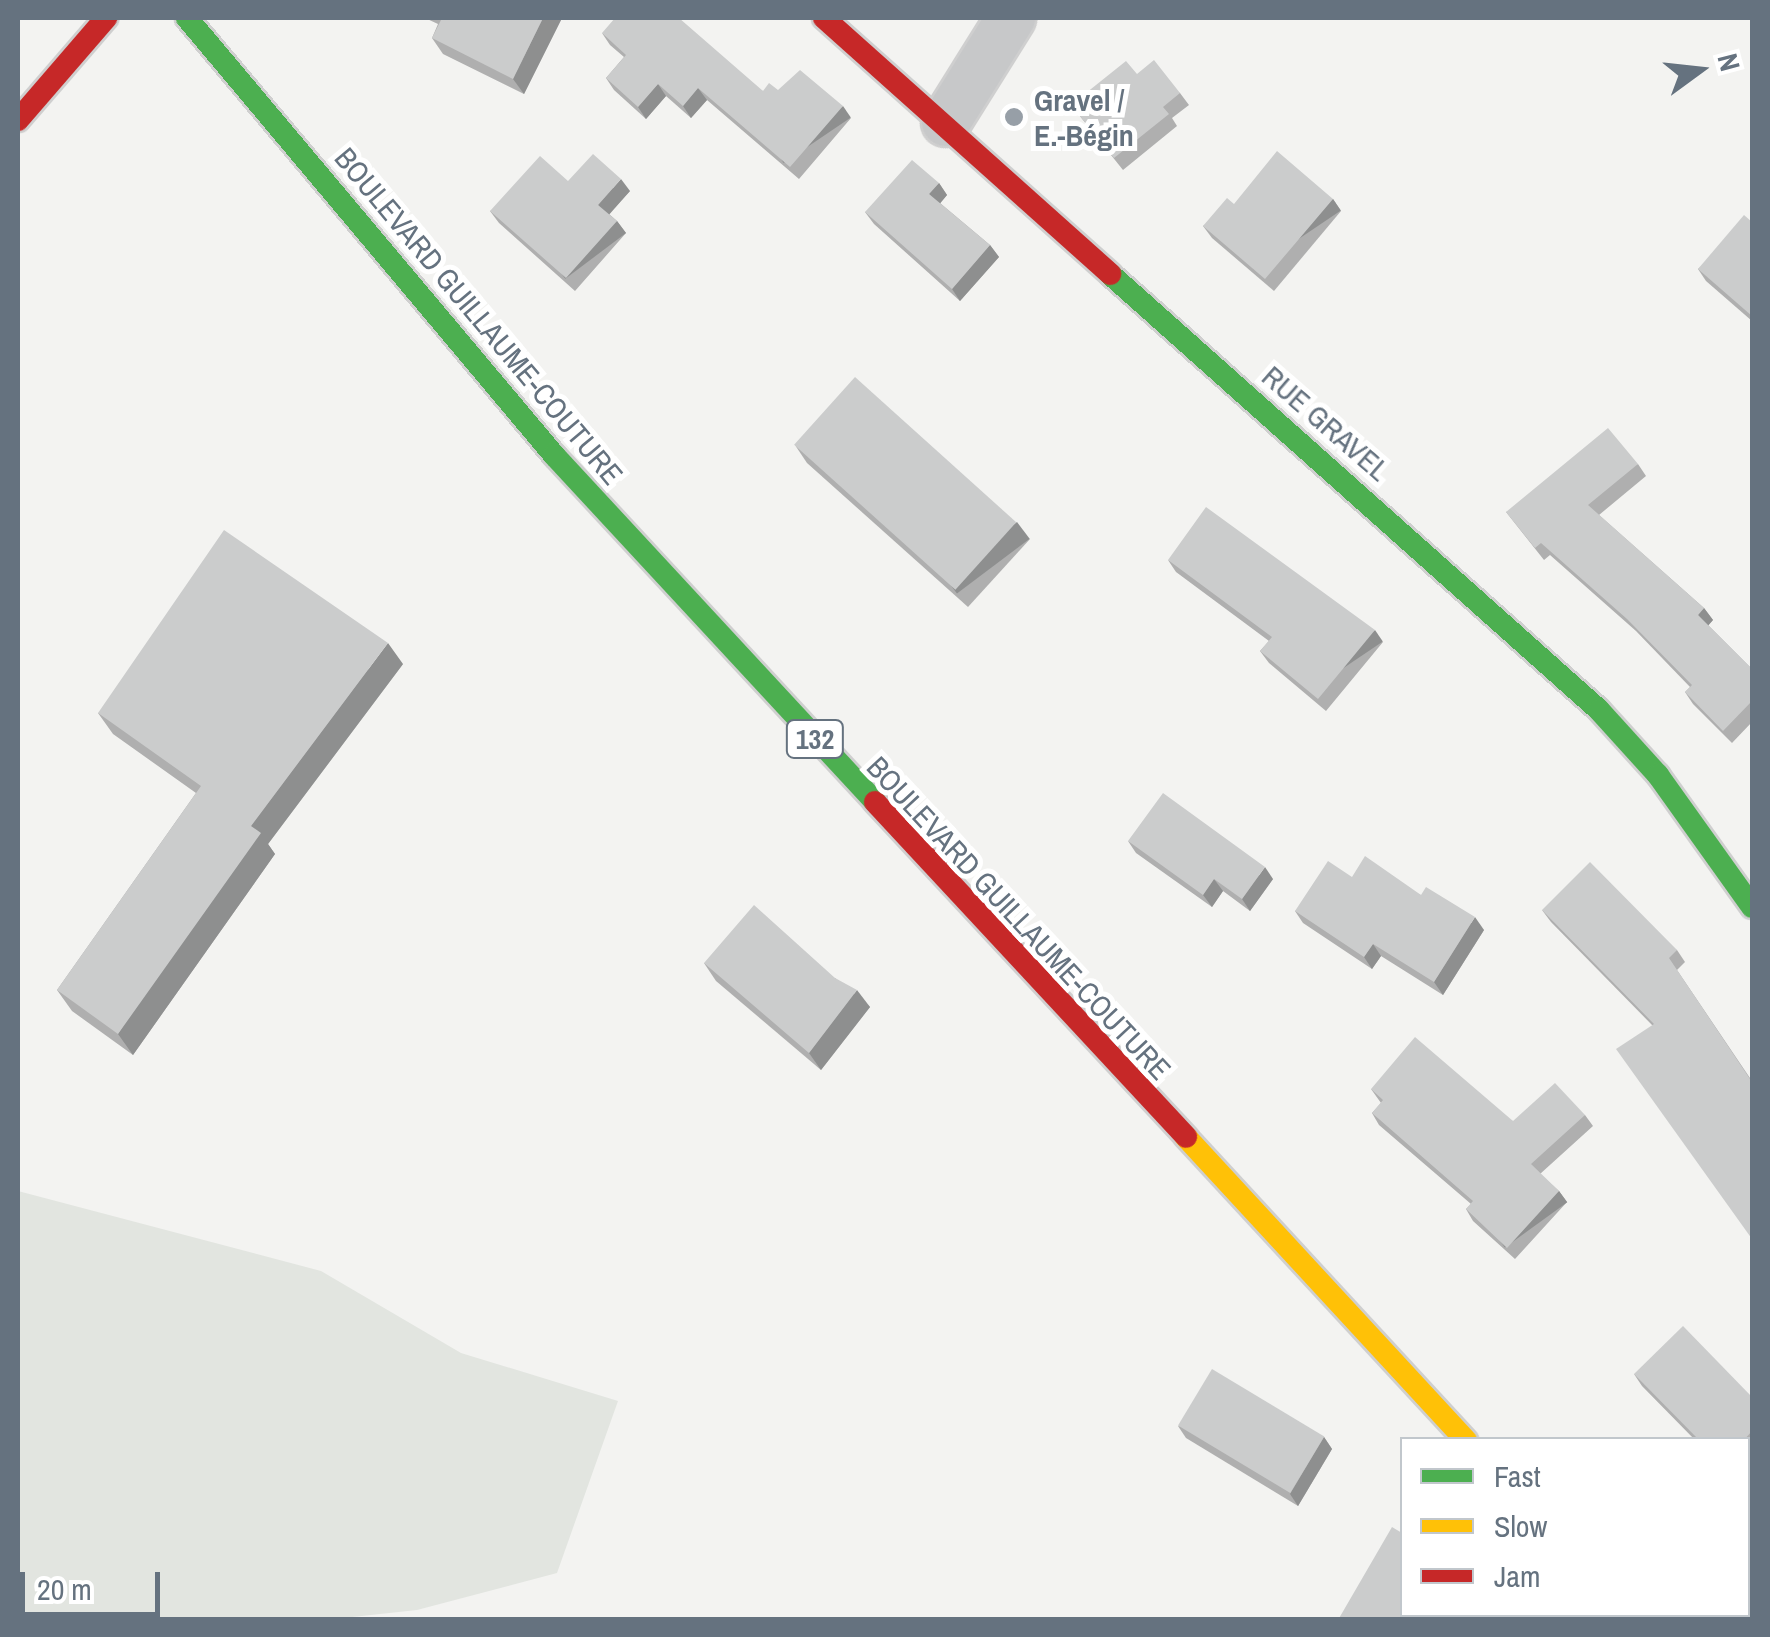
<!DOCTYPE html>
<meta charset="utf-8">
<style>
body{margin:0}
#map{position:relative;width:1770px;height:1637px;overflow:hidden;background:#f3f3f1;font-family:"Archivo Narrow",sans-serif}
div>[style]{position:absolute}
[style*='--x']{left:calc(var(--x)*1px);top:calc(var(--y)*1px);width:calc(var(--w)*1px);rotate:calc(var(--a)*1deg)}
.green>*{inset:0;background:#e2e5e0}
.roads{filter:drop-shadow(2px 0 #cfcfcf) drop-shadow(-2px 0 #cfcfcf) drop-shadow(0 2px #cfcfcf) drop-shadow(0 -2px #cfcfcf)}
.street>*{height:48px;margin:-24px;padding:0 24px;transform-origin:24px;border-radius:24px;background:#c7c8c9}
.fast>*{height:22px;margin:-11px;padding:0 11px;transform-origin:11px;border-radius:11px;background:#4caf50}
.slow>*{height:22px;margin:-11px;padding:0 11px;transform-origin:11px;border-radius:11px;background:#ffc107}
.jam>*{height:22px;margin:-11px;padding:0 11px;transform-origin:11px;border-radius:11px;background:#c62828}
.wall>*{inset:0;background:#afafaf}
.shaded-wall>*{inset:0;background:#8e8f8f;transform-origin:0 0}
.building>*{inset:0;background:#cbcccc;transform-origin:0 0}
.dots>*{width:28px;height:28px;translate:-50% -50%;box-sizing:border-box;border:5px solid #fff;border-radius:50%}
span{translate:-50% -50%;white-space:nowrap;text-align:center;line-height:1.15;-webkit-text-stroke:10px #fff;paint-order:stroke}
.shield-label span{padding:2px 8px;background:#fff;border:2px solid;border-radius:8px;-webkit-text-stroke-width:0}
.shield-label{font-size:28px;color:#65727f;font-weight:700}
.poi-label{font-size:30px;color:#65727f;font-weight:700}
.left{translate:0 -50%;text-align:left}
.street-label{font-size:30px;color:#65727f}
.frame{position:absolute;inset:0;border:20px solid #65727f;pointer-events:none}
.legend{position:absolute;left:1400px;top:1437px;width:350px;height:180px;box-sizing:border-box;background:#fff;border:2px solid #c1c7cc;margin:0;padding:12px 18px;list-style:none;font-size:30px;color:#65727f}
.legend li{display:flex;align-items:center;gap:20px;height:50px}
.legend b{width:50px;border:2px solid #c1c7cc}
.north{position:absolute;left:1650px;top:20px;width:100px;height:100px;-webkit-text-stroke:8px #fff;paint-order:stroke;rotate:75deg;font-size:28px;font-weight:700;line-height:40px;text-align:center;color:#65727f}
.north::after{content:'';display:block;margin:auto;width:35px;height:45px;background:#65727f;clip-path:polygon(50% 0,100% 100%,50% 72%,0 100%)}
.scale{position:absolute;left:20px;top:1572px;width:140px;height:45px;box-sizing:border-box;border:5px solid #65727f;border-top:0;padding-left:12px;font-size:30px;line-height:35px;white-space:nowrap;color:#65727f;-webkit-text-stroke:8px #fff;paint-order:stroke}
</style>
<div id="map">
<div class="green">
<div style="clip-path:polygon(18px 1191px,321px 1271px,461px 1353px,618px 1401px,557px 1573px,417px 1610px,334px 1619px,18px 1619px)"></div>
</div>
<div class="roads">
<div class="street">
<div style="--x:946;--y:122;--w:123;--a:-58"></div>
</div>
<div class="fast">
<div style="--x:187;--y:18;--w:571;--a:49.98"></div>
<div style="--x:554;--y:455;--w:473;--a:47.2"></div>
<div style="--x:1110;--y:274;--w:655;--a:41.72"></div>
<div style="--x:1599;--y:710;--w:88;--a:47.8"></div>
<div style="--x:1658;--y:775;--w:162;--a:54.5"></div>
<div style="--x:1637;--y:1614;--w:8;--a:50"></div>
</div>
<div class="slow">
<div style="--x:1186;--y:1137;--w:413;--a:47.3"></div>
</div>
<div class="jam">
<div style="--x:824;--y:18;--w:384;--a:41.8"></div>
<div style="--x:18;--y:120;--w:135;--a:-49.2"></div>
<div style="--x:875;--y:802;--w:457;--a:47.1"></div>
</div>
</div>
<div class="wall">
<div style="clip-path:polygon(425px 18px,562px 18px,524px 94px,443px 54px,432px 38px,438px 24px)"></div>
<div style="clip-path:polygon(602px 33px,763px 91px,778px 90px,851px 118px,799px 179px,707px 100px,691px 118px,666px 96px,646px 119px,614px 90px,606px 78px,624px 57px,610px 45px)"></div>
<div style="clip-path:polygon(1137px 74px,1180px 93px,1189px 105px,1172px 118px,1177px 126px,1123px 170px,1071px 105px)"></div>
<div style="clip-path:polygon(568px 181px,630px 191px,609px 214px,617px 221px,626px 233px,575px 291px,499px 223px,490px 211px)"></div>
<div style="clip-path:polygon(939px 183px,947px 195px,940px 203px,990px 245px,999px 257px,960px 301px,874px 224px,865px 212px)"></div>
<div style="clip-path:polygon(1333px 199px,1341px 211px,1274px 291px,1212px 238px,1203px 226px,1234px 204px)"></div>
<div style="clip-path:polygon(1752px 222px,1752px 321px,1706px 281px,1698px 269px)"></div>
<div style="clip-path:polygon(795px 445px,1030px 539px,968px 607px,807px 463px)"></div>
<div style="clip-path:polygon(1638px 464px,1646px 476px,1599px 515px,1704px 608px,1713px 620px,1708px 625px,1752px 669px,1752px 722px,1732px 743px,1693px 704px,1685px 692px,1690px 687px,1636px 631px,1550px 555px,1544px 560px,1506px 512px)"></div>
<div style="clip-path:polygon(1168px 560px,1383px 642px,1326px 711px,1269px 663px,1260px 651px,1269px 641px,1176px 572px)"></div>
<div style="clip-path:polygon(403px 664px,268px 844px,275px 854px,133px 1055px,72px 1011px,57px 990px,196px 793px,113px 734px,98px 713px)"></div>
<div style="clip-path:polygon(1128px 841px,1273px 879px,1250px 911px,1223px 891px,1212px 907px,1136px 853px)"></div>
<div style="clip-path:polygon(1352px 877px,1421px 895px,1484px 930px,1443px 995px,1381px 956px,1372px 969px,1303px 923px,1295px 911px)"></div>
<div style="clip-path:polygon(1542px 910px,1677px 950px,1685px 962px,1677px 970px,1752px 1081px,1652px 1025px,1551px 922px)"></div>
<div style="clip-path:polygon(704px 963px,835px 978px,870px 1007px,821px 1070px,716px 981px)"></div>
<div style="clip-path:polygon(1371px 1089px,1513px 1121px,1585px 1115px,1593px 1126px,1540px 1174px,1559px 1191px,1567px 1202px,1515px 1259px,1473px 1221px,1466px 1209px,1471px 1204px,1379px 1125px,1372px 1113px,1381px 1103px)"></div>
<div style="clip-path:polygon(1634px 1374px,1752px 1397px,1752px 1451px,1748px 1456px,1748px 1440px,1695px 1440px,1642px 1386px)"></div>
<div style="clip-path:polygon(1178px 1426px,1324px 1437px,1332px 1449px,1298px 1506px,1186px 1438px)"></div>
</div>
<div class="shaded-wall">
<div style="clip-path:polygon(543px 18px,562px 18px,524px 94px,513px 79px)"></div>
<div style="clip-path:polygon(658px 84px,666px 96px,646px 119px,638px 107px)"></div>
<div style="clip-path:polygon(698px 88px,707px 100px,691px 118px,683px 106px)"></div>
<div style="left:843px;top:106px;width:14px;height:81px;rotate:56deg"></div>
<div style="clip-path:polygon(621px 179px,630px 191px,607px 217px,598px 205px)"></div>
<div style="clip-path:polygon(939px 183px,947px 195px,938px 206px,929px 194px)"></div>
<div style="left:1333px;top:199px;width:14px;height:105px;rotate:56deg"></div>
<div style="left:617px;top:221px;width:15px;height:76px;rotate:53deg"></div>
<div style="clip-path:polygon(990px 245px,999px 257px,960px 301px,952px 289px)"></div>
<div style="left:1017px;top:522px;width:21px;height:91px;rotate:53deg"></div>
<div style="clip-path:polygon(1704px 608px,1713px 620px,1707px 627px,1698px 615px)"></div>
<div style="left:1375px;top:630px;width:14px;height:89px;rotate:56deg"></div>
<div style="clip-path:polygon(388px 643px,403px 664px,268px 844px,275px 854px,133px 1055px,118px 1034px,251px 826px)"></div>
<div style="clip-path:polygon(1265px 867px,1273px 879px,1250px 911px,1242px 899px)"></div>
<div style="clip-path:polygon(1214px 879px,1223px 891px,1212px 907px,1203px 895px)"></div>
<div style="clip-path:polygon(1475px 917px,1484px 930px,1443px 995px,1434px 982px)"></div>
<div style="clip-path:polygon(1373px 944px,1381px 956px,1372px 969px,1364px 957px)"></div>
<div style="clip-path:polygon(857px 990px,870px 1007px,821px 1070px,809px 1053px)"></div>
<div style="left:1559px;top:1191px;width:14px;height:77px;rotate:54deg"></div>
<div style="clip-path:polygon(1324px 1437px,1332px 1449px,1298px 1506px,1290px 1494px)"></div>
<div style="clip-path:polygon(1448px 1614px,1471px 1614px,1468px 1620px,1445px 1620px)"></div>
</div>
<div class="building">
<div style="clip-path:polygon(442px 18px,543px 18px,513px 79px,432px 38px)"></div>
<div style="clip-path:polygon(615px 18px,679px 18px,763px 91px,769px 83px,778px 90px,800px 70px,843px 106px,790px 167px,698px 88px,683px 106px,658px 84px,638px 107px,606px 78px,626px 55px,602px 33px)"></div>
<div style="clip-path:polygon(1154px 60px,1180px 93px,1163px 107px,1169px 114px,1114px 158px,1071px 105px,1126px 61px,1137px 74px)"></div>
<div style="clip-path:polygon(1277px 151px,1333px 199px,1265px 279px,1203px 226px,1227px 198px,1234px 204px)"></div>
<div style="clip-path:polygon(593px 154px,621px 179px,598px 205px,617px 221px,566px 278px,490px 211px,540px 156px,568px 181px)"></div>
<div style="clip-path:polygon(912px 160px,939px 183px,929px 194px,990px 245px,952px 289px,865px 212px)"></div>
<div style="clip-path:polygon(1744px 215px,1752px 222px,1752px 316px,1698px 269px)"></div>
<div style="left:855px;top:377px;width:217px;height:91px;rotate:42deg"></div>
<div style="clip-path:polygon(1608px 428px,1638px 464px,1588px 505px,1704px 608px,1698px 615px,1752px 669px,1752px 701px,1723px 731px,1685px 692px,1692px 685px,1627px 619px,1541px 543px,1535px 548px,1506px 512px)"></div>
<div style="clip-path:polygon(1206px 507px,1375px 630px,1318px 699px,1260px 651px,1272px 637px,1168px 560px)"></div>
<div style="clip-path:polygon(224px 530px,388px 643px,251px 826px,261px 833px,118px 1034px,57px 990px,201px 786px,98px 713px)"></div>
<div style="clip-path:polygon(1163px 793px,1265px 867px,1242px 899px,1214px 879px,1203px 895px,1128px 841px)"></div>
<div style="clip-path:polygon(1365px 856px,1421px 895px,1426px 887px,1475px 917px,1434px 982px,1373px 944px,1364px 957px,1295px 911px,1328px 861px,1352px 877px)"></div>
<div style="clip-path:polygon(1590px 862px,1677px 950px,1669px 958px,1752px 1082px,1752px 1239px,1616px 1049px,1654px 1024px,1542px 910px)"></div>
<div style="clip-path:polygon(754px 905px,835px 978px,857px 990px,809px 1053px,704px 963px)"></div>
<div style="clip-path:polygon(1415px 1037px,1513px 1121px,1555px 1083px,1585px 1115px,1531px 1164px,1559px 1191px,1507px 1248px,1466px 1209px,1473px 1201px,1372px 1113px,1383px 1100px,1371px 1089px)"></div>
<div style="clip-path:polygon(1683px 1326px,1752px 1397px,1752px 1431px,1744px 1440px,1699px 1440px,1634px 1374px)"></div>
<div style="left:1212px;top:1369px;width:131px;height:66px;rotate:31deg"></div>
<div style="clip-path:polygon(1392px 1527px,1402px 1533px,1402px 1614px,1448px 1614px,1445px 1620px,1338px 1620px)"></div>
</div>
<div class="dots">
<div style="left:1014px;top:117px;background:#979fa7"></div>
</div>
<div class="shield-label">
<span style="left:815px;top:739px">132</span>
</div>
<div class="poi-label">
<span class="left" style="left:1034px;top:117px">Gravel /<br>E.-Bégin</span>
</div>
<div class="street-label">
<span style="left:479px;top:316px;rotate:50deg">BOULEVARD GUILLAUME-COUTURE</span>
<span style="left:1326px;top:423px;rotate:41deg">RUE GRAVEL</span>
<span style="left:1019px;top:918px;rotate:47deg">BOULEVARD GUILLAUME-COUTURE</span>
</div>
<div class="frame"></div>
<ul class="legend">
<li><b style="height:12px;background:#4caf50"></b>Fast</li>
<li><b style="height:12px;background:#ffc107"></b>Slow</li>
<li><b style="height:12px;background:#c62828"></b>Jam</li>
</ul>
<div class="north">N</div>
<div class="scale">20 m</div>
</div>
